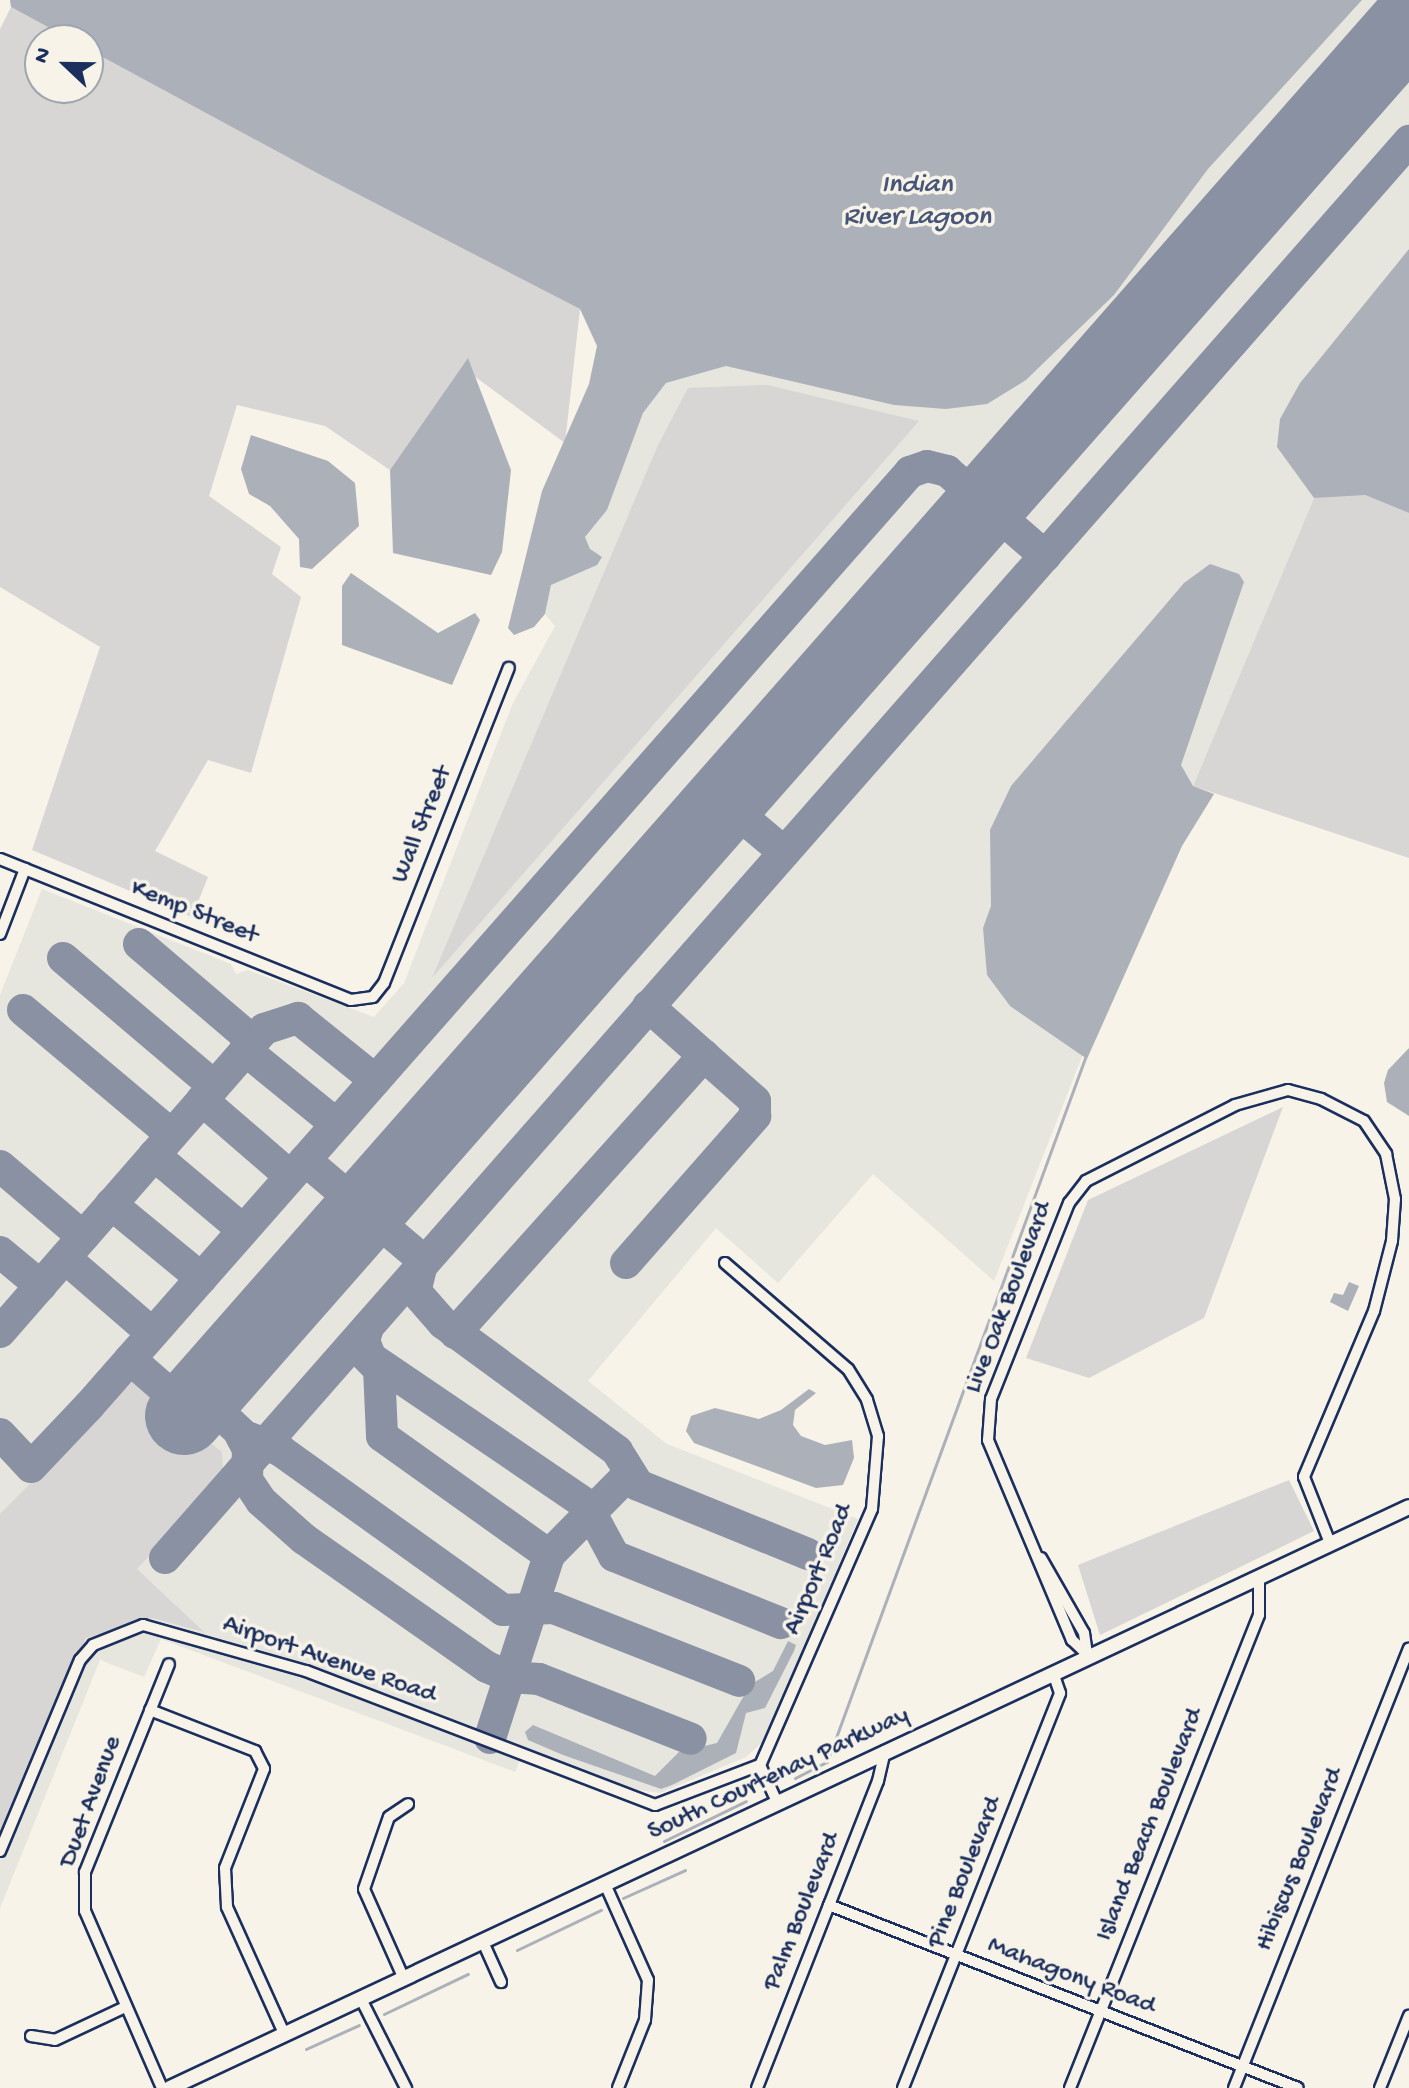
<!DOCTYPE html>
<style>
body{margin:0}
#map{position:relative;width:1409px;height:2088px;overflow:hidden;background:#f7f3e8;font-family:"Gochi Hand",sans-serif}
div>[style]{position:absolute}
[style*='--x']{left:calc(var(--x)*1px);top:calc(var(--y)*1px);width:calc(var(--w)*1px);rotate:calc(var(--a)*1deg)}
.built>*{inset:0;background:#e6e5de}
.green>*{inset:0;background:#d7d6d4}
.water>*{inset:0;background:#acb0b9}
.stream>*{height:3px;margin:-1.5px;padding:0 1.5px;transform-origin:1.5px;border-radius:1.5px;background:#acb0b9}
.taxiway>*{height:32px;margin:-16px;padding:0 16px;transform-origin:16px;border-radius:16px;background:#8991a3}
.runway>*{height:78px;margin:-39px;padding:0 39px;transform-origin:39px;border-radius:39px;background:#8991a3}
.roads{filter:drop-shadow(2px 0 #1b2f5e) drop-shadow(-2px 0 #1b2f5e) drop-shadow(0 2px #1b2f5e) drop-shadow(0 -2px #1b2f5e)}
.minor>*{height:10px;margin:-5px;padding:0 5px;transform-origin:5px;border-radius:5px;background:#f7f3e8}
.secondary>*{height:14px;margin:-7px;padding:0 7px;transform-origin:7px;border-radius:7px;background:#f7f3e8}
span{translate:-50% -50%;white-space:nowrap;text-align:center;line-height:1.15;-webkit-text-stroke:7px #f7f3e8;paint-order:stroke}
.street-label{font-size:26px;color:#1b2f5e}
.water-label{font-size:28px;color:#465679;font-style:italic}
.north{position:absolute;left:24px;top:24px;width:80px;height:80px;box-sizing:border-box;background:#f7f3e8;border:2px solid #9fa5b1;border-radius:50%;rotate:292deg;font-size:22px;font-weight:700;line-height:32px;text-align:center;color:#1b2f5e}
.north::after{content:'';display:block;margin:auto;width:28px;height:36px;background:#1b2f5e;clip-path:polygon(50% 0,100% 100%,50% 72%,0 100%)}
</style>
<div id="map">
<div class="built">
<div style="clip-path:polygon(1362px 0,1409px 0,1409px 249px,1300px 383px,1299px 475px,1314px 498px,1123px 952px,994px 1281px,873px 1174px,778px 1283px,716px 1228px,588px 1381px,667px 1444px,858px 1519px,766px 1739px,746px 1757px,660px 1793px,638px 1790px,525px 1748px,515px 1772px,161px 1639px,144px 1677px,100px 1660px,0 1908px,0 995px,42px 889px,231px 964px,236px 974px,248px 970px,374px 1017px,404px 983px,513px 703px,555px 626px,545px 614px,551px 585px,563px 580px,590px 549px,585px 537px,607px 510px,643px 413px,666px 383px,726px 366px,1026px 380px,1114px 295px,1208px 169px)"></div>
</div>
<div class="green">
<div style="clip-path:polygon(11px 7px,73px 40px,40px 40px,40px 88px,88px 88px,88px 48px,580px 309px,565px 443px,462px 367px,390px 470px,325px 426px,237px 405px,209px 496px,281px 547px,272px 574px,301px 597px,251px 773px,208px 760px,155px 851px,208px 877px,192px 917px,32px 850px,100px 647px,0 587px,0 29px)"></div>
<div style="clip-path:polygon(767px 385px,919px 421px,432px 978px,658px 445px,688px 388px)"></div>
<div style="clip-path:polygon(1341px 494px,1365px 495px,1409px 513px,1409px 858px,1193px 786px,1314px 498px)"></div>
<div style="clip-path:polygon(1283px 1107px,1204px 1318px,1089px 1378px,1026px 1358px,1088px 1200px)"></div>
<div style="clip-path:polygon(132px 1381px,222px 1452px,223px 1476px,137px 1569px,204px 1632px,152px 1618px,86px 1638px,0 1832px,0 1514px)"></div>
<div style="clip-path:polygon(1289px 1480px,1314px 1531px,1100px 1635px,1078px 1565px)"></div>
</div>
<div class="water">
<div style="clip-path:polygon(10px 0,1362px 0,1208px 169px,1114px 295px,1026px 380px,987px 404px,946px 409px,894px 405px,726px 366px,666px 383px,643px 413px,607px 510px,585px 537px,590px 549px,602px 557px,597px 565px,551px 585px,545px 614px,534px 627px,514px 635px,508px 628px,542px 491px,589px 384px,597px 346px,580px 309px,319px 174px,88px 49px,88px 40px,72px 40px,11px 7px)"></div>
<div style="clip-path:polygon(1409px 249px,1409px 513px,1365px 495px,1314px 498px,1277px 447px,1280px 419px,1300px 383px)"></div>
<div style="clip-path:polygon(468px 358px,511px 470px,502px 552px,491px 575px,393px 553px,390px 470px)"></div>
<div style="clip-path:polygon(251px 435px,328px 461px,355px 483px,359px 526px,312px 569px,300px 567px,299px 539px,270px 506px,249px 494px,241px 469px)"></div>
<div style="clip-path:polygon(1210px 564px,1239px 574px,1244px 582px,1181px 765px,1193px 786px,1214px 794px,1182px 846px,1087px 1059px,1010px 1006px,987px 975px,983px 928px,991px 906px,990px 830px,1011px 786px,1184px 583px)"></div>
<div style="clip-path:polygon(351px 573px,438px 633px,475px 613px,480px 620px,452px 685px,342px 645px,342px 586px)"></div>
<div style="clip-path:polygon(1409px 1048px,1409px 1116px,1387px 1102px,1384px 1083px,1388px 1070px)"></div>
<div style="clip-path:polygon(1349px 1282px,1359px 1286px,1348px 1311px,1330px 1302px,1334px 1293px,1343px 1295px)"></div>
<div style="clip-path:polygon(809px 1389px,816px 1393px,795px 1410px,793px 1425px,801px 1436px,825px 1445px,852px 1440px,854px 1458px,843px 1485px,816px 1488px,694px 1443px,686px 1431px,691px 1416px,715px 1408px,759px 1419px,781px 1410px)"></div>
<div style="clip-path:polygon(788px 1641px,796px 1645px,794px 1651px,765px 1708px,746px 1713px,736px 1753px,672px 1785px,661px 1789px,563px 1755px,528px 1740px,525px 1732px,533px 1725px,655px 1776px,679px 1752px,717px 1743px,750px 1685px,773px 1671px)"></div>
</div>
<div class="stream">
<div style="--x:795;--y:1778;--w:36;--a:-27"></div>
<div style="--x:827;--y:1762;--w:750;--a:-69.87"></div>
<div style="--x:664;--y:1841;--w:91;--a:-26"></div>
<div style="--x:623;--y:1898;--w:68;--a:-24.3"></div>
<div style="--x:517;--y:1950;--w:93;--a:-25.5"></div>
<div style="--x:384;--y:2014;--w:93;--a:-25.5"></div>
<div style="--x:306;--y:2049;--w:58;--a:-24.4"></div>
</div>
<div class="taxiway">
<div style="--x:724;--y:802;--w:78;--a:39.8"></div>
<div style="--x:139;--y:944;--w:150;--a:40.4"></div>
<div style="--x:63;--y:958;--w:198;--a:40.3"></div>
<div style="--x:23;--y:1010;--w:194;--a:40"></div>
<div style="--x:245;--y:1050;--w:117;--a:39.1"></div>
<div style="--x:202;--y:1100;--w:116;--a:40.8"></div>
<div style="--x:154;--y:1155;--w:116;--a:40.1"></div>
<div style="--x:305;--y:1160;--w:155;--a:40.3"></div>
<div style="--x:423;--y:1260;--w:32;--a:104"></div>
<div style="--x:415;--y:1291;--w:43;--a:48.8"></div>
<div style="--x:443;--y:1323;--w:216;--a:36.3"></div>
<div style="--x:617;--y:1451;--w:40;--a:58"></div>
<div style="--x:638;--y:1485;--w:183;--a:22.1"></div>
<div style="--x:0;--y:1166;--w:109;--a:40.5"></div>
<div style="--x:111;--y:1204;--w:117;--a:39.4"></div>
<div style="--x:0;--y:1252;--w:53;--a:39.7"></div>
<div style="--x:65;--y:1258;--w:115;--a:40.8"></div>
<div style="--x:626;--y:1263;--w:196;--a:-48.7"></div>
<div style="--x:755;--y:1116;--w:15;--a:-90"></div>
<div style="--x:755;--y:1101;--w:143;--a:-138.4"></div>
<div style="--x:368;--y:1327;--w:15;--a:106"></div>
<div style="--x:364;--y:1341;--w:18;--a:68"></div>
<div style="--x:371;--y:1358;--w:260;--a:34.2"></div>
<div style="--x:586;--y:1504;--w:59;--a:61.7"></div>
<div style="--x:614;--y:1556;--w:180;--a:21.9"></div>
<div style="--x:0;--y:1332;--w:402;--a:-48.9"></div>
<div style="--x:264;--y:1029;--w:36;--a:-18"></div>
<div style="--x:298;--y:1018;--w:99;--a:38.8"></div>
<div style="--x:455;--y:1333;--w:373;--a:-48.1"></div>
<div style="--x:364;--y:1354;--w:21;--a:45"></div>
<div style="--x:379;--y:1369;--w:67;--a:87.4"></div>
<div style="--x:382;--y:1436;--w:205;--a:35.5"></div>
<div style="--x:130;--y:1359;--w:43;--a:41.2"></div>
<div style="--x:162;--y:1387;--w:22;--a:22"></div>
<div style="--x:182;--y:1395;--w:15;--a:0"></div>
<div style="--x:197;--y:1395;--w:25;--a:-37"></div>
<div style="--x:217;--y:1380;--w:38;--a:79"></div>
<div style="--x:224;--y:1417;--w:45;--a:43.2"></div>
<div style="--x:0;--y:1434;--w:45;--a:46.8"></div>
<div style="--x:31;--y:1467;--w:83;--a:-46.5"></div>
<div style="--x:88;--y:1407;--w:1245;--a:-48.68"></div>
<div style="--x:910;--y:472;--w:18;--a:-19"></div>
<div style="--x:927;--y:466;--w:21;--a:14"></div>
<div style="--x:947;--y:471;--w:130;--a:40.9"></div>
<div style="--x:240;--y:1434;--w:17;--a:62"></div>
<div style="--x:248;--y:1449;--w:31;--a:92"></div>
<div style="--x:247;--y:1480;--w:25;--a:56"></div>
<div style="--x:261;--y:1501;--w:57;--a:41.5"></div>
<div style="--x:304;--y:1539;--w:223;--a:35"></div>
<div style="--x:487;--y:1667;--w:25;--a:23"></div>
<div style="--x:510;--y:1677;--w:29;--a:4"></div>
<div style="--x:539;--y:1679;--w:163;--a:21.5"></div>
<div style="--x:247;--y:1437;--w:37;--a:22"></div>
<div style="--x:281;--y:1451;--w:273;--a:35.6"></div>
<div style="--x:503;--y:1610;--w:51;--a:-2.2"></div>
<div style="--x:554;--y:1608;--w:199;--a:21.5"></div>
<div style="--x:165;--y:1558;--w:1886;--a:-48.72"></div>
<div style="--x:490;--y:1738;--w:192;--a:-72.1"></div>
<div style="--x:549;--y:1555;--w:114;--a:-45.4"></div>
</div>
<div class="runway">
<div style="--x:184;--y:1416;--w:1855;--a:-48.67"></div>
</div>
<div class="roads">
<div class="minor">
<div style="--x:0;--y:859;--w:378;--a:21.9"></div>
<div style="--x:351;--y:1000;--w:22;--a:-8"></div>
<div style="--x:373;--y:997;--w:18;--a:-52"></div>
<div style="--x:384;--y:983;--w:339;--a:-68.4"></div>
<div style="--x:0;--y:934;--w:70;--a:-69"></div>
<div style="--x:725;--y:1263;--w:162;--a:40.8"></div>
<div style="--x:848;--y:1369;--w:36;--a:58"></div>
<div style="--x:867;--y:1400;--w:38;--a:73"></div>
<div style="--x:878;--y:1436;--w:73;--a:94.7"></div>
<div style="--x:872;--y:1509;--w:279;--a:113.6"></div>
<div style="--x:760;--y:1765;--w:41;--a:65.3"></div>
<div style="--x:1041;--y:1558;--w:86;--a:60.2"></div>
<div style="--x:1084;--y:1633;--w:21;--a:82"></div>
<div style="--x:1087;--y:1654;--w:21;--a:-137"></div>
<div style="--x:1072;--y:1640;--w:217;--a:-112.8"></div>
<div style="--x:988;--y:1440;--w:41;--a:-85.8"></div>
<div style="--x:991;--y:1399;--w:211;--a:-68.3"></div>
<div style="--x:1069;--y:1203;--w:28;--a:-52"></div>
<div style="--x:1086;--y:1181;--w:167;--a:-27"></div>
<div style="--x:1235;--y:1105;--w:55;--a:-15.8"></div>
<div style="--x:1288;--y:1090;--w:34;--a:15"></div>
<div style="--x:1321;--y:1099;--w:48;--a:27.1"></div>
<div style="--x:1364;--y:1121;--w:40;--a:56"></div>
<div style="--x:1386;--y:1154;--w:46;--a:78.7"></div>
<div style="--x:1395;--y:1199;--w:42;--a:94.1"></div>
<div style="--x:1392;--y:1241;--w:72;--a:104.4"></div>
<div style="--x:1374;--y:1311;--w:180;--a:112.9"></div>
<div style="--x:1304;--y:1477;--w:71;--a:68.5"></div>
<div style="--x:150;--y:1710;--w:113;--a:21.3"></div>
<div style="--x:255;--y:1751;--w:20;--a:63"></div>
<div style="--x:264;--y:1769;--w:106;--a:111.5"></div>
<div style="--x:225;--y:1868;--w:39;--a:87"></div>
<div style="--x:227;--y:1907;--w:138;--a:65.7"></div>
<div style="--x:0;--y:1851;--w:207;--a:-67.3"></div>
<div style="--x:80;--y:1660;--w:20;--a:-49"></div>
<div style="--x:93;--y:1645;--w:54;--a:-21.8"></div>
<div style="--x:143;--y:1625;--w:169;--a:15.8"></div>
<div style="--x:306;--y:1671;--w:374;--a:21"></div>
<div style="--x:655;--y:1805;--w:112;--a:-20.9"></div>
<div style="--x:605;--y:1884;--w:105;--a:65.9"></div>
<div style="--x:648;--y:1980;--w:40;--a:94.3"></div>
<div style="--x:645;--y:2020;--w:73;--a:111.7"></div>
<div style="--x:829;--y:1905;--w:503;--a:21.32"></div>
<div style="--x:483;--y:1942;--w:44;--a:65.8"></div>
<div style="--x:404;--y:1979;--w:98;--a:-114"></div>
<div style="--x:364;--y:1889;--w:76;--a:-70.9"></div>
<div style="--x:389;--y:1817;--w:23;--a:-34"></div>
<div style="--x:361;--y:1999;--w:100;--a:63.2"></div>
<div style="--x:31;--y:2036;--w:24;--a:9"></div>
<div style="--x:55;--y:2040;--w:77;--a:-25.2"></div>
<div style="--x:162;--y:2088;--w:193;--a:-113.5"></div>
<div style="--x:85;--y:1911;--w:39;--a:-90"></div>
<div style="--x:85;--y:1872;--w:224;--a:-68"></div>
<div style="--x:757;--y:2088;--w:330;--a:-68.5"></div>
<div style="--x:878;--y:1781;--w:31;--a:-77"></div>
<div style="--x:903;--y:2088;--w:425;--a:-68.3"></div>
<div style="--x:1060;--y:1693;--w:21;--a:-109"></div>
<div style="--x:1070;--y:2088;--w:509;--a:-68.22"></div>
<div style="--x:1259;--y:1615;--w:39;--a:-90"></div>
<div style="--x:1234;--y:2088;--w:473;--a:-68.3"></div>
<div style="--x:1380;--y:2088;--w:78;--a:-68.1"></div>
</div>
<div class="secondary">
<div style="--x:170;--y:2088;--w:1368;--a:-25.12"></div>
</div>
</div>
<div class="street-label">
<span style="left:423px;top:825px;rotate:-68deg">Wall Street</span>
<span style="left:194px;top:913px;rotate:22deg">Kemp Street</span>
<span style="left:1010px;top:1298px;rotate:-69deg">Live Oak Boulevard</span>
<span style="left:820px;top:1570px;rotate:-67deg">Airport Road</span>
<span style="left:329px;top:1661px;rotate:19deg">Airport Avenue Road</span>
<span style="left:779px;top:1775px;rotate:-25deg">South Courtenay Parkway</span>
<span style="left:92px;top:1802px;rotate:-70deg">Duet Avenue</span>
<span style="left:1151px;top:1825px;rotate:-68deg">Island Beach Boulevard</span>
<span style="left:1301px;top:1860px;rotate:-68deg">Hibiscus Boulevard</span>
<span style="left:966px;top:1873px;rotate:-68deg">Pine Boulevard</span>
<span style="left:803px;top:1912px;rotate:-68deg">Palm Boulevard</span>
<span style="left:1071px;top:1977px;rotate:21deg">Mahagony Road</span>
</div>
<div class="water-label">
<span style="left:917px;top:202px">Indian<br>River Lagoon</span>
</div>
<div class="north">N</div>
</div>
